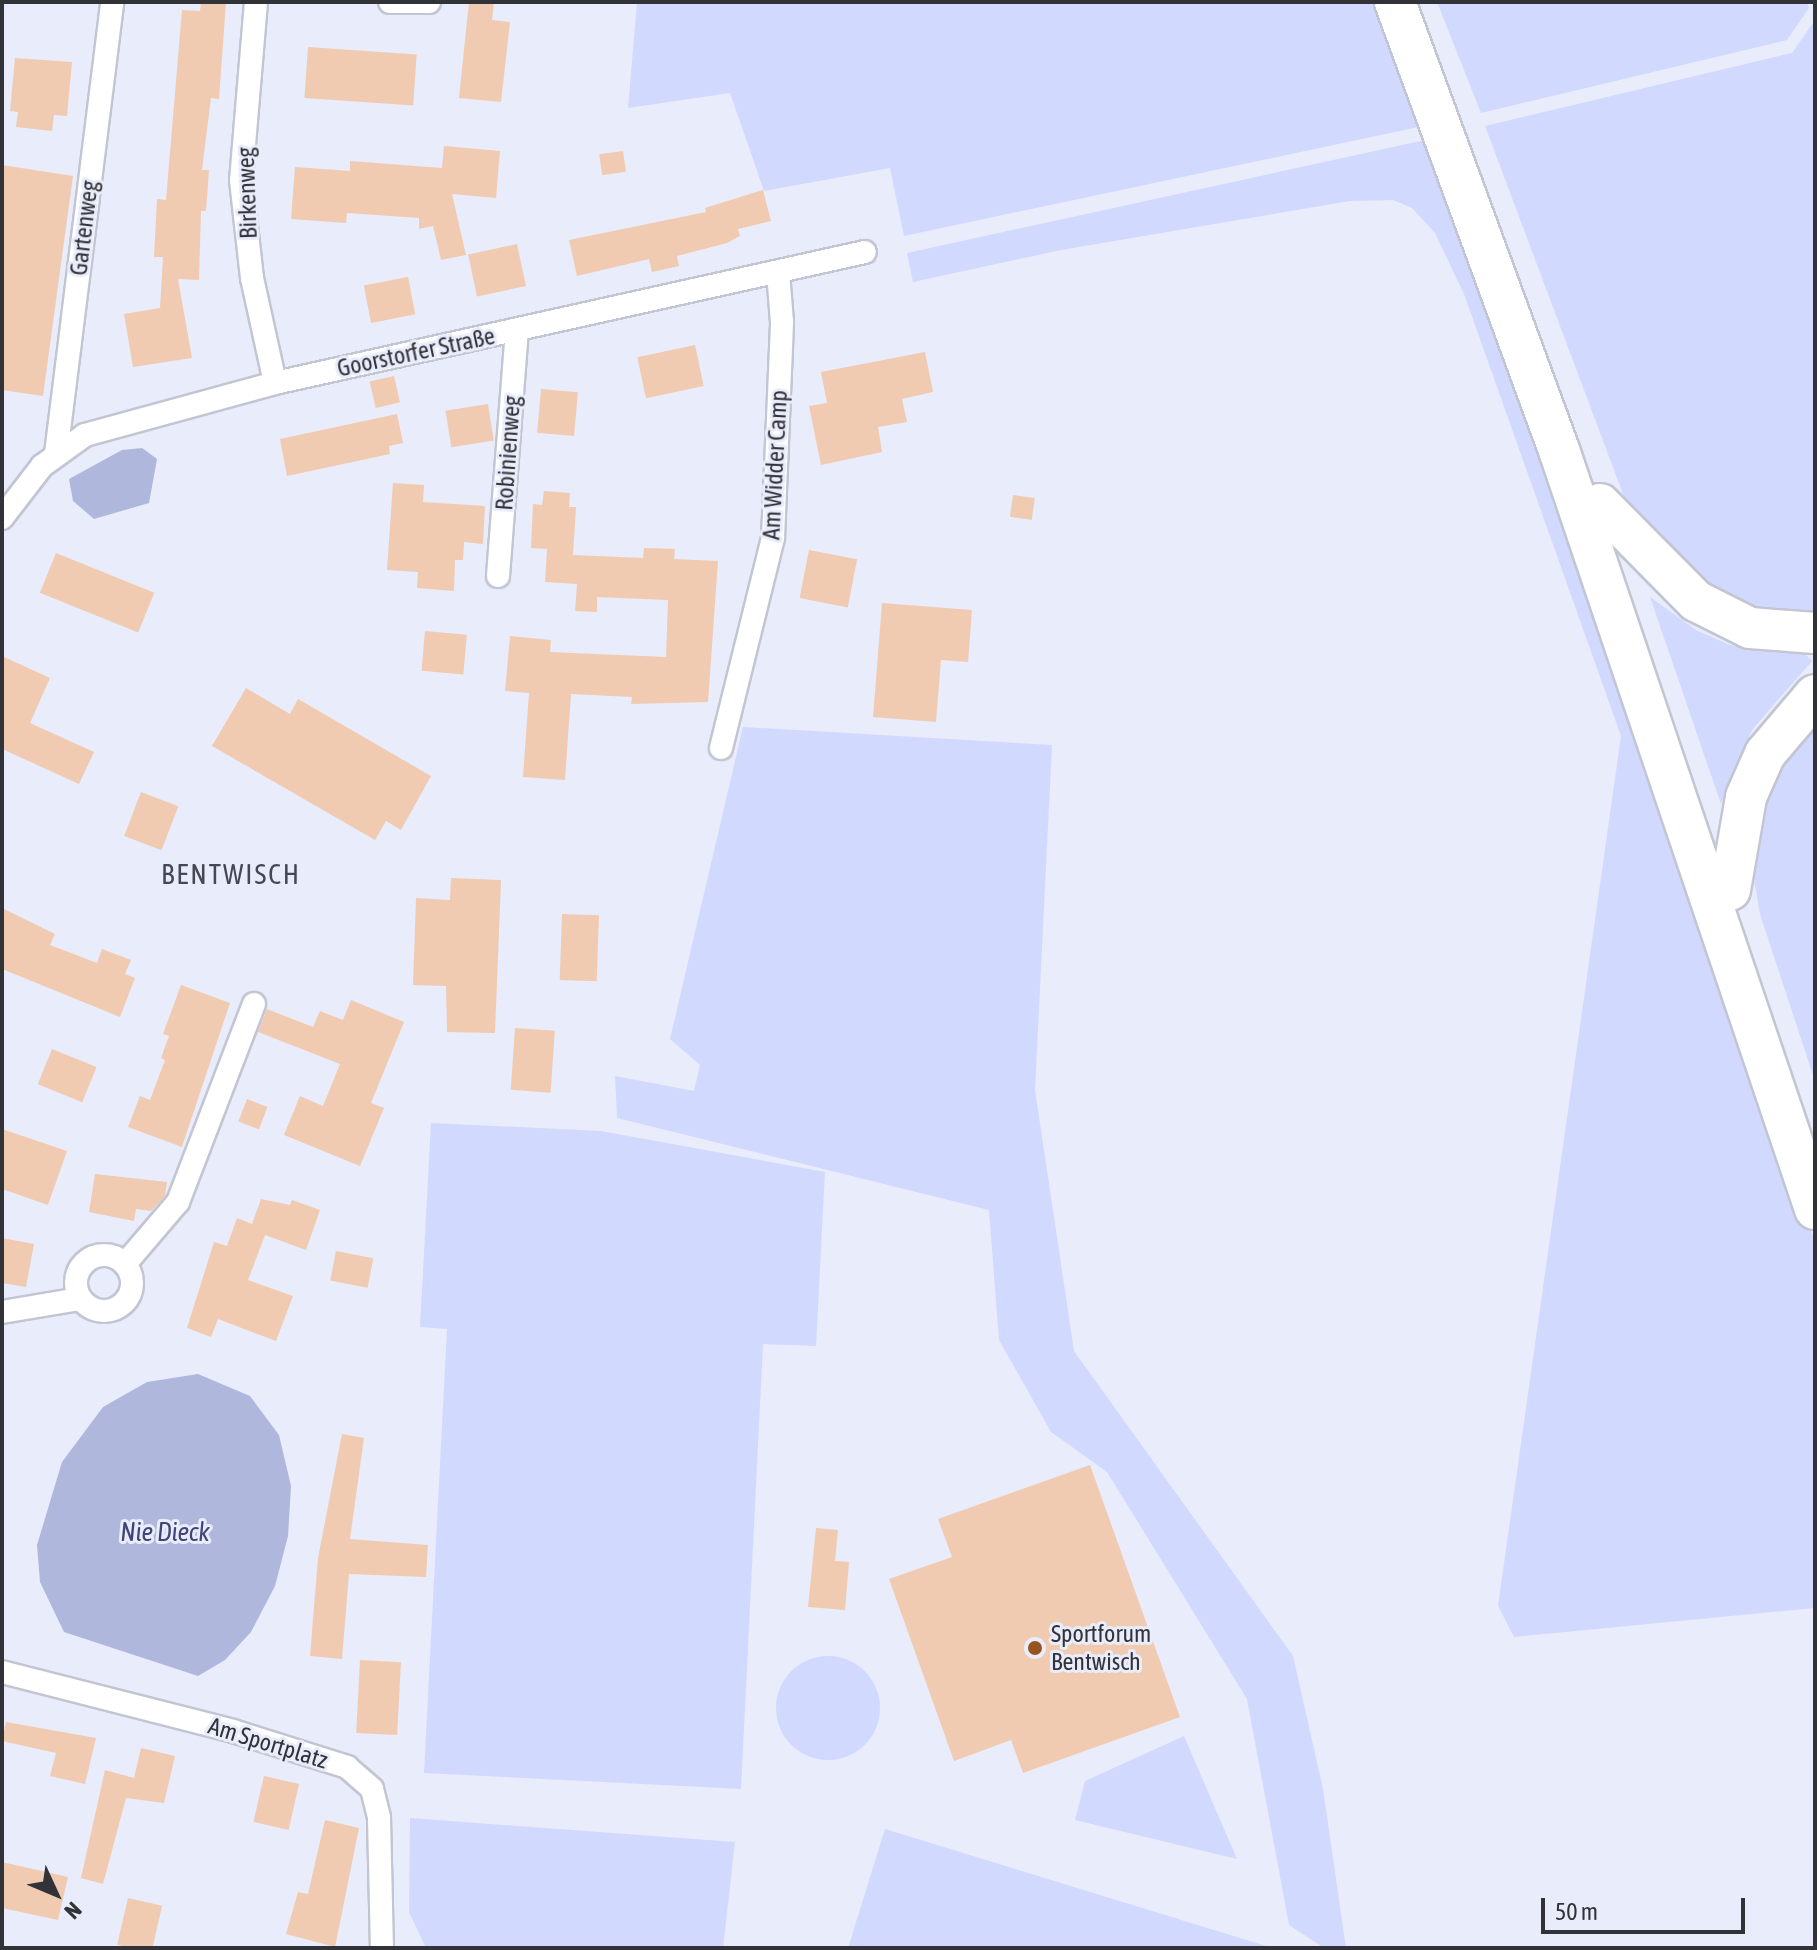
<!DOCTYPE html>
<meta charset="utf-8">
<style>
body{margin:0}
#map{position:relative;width:1817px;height:1950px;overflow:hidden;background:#e9ecfa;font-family:"Asap Condensed",sans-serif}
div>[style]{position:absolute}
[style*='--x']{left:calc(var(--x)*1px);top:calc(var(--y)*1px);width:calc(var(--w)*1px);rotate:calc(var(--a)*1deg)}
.green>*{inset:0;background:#d2d9fe}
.round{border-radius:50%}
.water>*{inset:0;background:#b0b7dc}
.building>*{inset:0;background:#f0cbb2;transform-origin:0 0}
.roads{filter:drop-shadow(2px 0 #c2c5d2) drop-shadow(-2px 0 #c2c5d2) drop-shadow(0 2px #c2c5d2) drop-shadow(0 -2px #c2c5d2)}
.street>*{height:22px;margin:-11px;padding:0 11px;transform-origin:11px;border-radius:11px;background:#fff}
.street>.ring{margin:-11px;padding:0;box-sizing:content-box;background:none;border:22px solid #fff;border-radius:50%}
.highway>*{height:40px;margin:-20px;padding:0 20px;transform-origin:20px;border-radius:20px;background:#fff}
.dots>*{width:22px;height:22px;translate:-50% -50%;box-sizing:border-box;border:4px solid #e9ecfa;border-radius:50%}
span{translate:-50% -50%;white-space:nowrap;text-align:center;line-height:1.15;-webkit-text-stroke:6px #e9ecfa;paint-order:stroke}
.street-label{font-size:24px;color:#323338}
.poi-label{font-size:24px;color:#323338}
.left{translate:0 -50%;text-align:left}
.water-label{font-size:26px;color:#3f4577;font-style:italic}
.quarter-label{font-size:28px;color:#454853;letter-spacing:2px}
.frame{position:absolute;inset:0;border:4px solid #323338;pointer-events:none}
.north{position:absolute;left:16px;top:1854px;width:80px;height:80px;-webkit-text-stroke:6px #e9ecfa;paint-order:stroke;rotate:134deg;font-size:22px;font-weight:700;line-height:32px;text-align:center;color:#323338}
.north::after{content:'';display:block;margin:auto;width:28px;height:36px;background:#323338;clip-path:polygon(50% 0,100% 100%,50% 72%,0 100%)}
.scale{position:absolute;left:1541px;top:1898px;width:204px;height:36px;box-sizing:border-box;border:4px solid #323338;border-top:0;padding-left:10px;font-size:24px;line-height:28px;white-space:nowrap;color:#323338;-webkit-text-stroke:6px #e9ecfa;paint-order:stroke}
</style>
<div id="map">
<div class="green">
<div style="clip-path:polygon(637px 2px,1372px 2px,1428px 125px,904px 236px,890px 168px,764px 191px,730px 93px,628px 108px)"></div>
<div style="clip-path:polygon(1437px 2px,1807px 2px,1809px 8px,1787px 40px,1481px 113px)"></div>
<div style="clip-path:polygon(1815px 20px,1815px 617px,1779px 618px,1730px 604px,1632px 518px,1485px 126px,1792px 53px)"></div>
<div style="clip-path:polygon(1439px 137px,1716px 939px,1815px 1243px,1815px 1608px,1514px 1637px,1498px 1606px,1621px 736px,1464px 294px,1435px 233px,1412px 208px,1393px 200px,1350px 201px,1061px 250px,913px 282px,907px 253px)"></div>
<div style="clip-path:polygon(1650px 597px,1696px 630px,1730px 645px,1805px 654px,1812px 661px,1752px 730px,1721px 804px)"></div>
<div style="clip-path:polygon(1815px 713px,1815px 1081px,1760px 914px,1751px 862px,1754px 821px,1790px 738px)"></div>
<div style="clip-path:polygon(743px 727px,1052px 745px,1035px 1090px,1074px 1351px,1293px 1656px,1323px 1789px,1346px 1948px,1324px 1948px,1289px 1925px,1247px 1699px,1107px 1472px,1051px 1432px,999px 1340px,989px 1210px,617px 1118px,615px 1076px,694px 1091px,700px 1065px,670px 1039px)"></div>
<div style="clip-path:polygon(431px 1123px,601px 1131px,825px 1172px,816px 1346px,763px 1344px,741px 1789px,424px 1773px,447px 1329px,420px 1327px)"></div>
<div class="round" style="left:776px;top:1656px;width:104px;height:104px"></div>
<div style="clip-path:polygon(1184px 1736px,1237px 1859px,1075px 1820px,1085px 1781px)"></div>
<div style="clip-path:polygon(410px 1818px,735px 1842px,723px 1948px,426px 1948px,409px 1912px)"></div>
<div style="clip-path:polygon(885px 1829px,1273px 1948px,848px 1948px)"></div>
</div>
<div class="water">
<div style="clip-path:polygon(142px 448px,157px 459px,149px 503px,94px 519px,73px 501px,69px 479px,122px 450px)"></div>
<div style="clip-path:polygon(198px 1374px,250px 1396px,279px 1435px,291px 1486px,288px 1536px,275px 1586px,251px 1632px,225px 1660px,198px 1676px,64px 1632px,40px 1582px,37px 1545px,62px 1462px,103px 1407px,147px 1382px)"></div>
</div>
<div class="building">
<div style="clip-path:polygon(201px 2px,226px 2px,219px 99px,211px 98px,202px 170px,209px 170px,206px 211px,201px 211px,199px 280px,178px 279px,192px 358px,133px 367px,124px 314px,160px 308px,163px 257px,154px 257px,157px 199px,166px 200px,182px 10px,200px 11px)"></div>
<div style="clip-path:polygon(469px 2px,494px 2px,492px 20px,510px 22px,501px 102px,459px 98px)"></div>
<div style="left:308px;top:47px;width:109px;height:51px;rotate:4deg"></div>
<div style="clip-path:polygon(15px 58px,72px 62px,67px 116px,54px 115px,52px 131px,16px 127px,18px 112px,10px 111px)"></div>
<div style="clip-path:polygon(444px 146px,500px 151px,496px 198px,452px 194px,466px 255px,441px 260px,433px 226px,419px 229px,419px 218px,347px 213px,346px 223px,291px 219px,295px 167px,350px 171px,350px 161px,442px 168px)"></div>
<div style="left:623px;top:151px;width:21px;height:24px;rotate:82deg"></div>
<div style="clip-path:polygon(2px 165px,73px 176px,43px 396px,2px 390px)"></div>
<div style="clip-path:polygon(763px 190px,771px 221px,738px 229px,740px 236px,727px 243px,677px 256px,679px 266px,652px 272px,649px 259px,577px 276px,569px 240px,706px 212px,705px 208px)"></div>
<div style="left:517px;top:244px;width:43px;height:50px;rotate:78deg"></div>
<div style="left:408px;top:277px;width:38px;height:45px;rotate:79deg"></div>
<div style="left:695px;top:345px;width:42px;height:59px;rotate:78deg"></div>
<div style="clip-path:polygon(925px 352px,933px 392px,902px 399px,907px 422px,878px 427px,882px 452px,821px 465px,809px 406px,827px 403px,821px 372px)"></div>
<div style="left:394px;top:376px;width:27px;height:25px;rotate:77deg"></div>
<div style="left:541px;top:389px;width:37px;height:44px;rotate:5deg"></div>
<div style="left:488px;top:404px;width:37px;height:43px;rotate:81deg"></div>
<div style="clip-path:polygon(397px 414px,403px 443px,389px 446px,390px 454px,287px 476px,280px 439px)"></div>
<div style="clip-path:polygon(393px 483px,424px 485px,423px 502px,485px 506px,483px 544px,464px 542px,463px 560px,455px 560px,454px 591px,417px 588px,418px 572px,387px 570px)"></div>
<div style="clip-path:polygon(544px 491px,570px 493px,569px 507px,576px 507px,573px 555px,643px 558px,644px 548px,675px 549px,674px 559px,718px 561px,708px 702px,631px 704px,632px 697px,571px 694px,565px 780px,523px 777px,529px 693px,505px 691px,510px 636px,551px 640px,550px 652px,666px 657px,668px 600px,597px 597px,597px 612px,575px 611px,577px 584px,545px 582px,547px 549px,531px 548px,533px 504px,542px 505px)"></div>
<div style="left:1013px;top:495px;width:22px;height:22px;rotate:8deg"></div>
<div style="left:809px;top:550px;width:49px;height:49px;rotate:11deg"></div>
<div style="left:56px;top:553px;width:106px;height:43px;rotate:22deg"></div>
<div style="clip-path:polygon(882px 603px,972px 610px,968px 662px,941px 660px,936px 722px,873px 717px)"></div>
<div style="left:425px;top:631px;width:42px;height:40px;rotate:5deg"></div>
<div style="clip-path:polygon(2px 656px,50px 678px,30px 723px,94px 752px,79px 784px,2px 749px)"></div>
<div style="clip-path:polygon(246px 688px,290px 714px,298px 699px,431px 776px,401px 830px,386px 821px,375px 840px,212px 746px)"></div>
<div style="left:141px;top:792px;width:40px;height:47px;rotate:21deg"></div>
<div style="clip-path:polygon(451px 878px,501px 880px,495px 1033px,447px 1032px,446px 986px,413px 985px,416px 898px,450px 900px)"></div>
<div style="clip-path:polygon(2px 908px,55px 934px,50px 945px,97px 963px,102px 949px,131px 960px,125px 974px,135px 978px,120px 1017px,2px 969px)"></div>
<div style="left:562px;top:914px;width:37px;height:66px;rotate:2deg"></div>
<div style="clip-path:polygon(181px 985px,230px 1003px,182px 1147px,128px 1127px,140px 1096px,150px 1100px,165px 1060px,161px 1058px,169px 1036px,163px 1034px)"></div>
<div style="clip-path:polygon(351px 1000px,404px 1022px,371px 1103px,384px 1108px,360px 1166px,284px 1135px,300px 1096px,323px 1106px,340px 1064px,258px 1032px,267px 1009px,313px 1027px,320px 1011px,343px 1020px)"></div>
<div style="left:515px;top:1028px;width:40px;height:62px;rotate:4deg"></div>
<div style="left:52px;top:1049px;width:48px;height:38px;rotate:22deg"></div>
<div style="left:247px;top:1099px;width:22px;height:24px;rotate:21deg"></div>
<div style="clip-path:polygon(2px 1129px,67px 1151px,48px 1205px,2px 1189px)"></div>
<div style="clip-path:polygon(95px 1174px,167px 1182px,165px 1196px,151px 1211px,136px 1209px,134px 1221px,89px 1212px)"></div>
<div style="clip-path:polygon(261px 1199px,290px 1205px,292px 1200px,320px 1210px,306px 1250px,265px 1235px,248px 1280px,293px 1296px,276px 1341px,218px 1319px,211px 1337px,187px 1328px,214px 1242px,227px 1246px,237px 1218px,252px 1224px)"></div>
<div style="clip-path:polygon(2px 1238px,34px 1244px,26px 1287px,2px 1283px)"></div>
<div style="left:336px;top:1251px;width:38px;height:30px;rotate:11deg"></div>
<div style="clip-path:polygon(342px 1434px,364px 1438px,350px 1539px,428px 1545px,426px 1577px,349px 1574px,342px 1659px,310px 1656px,318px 1558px)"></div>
<div style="clip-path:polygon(1090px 1465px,1180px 1717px,1023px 1773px,1011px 1740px,954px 1761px,889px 1579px,952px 1557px,938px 1519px)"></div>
<div style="clip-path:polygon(816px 1528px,838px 1530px,835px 1561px,849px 1562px,845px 1610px,808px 1607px)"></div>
<div style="left:360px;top:1660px;width:41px;height:73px;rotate:3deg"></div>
<div style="clip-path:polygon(6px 1722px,96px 1738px,85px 1784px,50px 1776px,56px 1753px,2px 1741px)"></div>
<div style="clip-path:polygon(141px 1748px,175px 1756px,164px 1803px,126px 1798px,103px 1884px,81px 1878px,105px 1770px,134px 1778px)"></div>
<div style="left:264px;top:1776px;width:36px;height:47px;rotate:13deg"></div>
<div style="clip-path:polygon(325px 1820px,359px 1828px,335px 1947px,286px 1934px,298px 1892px,308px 1894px)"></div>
<div style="clip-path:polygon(2px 1862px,68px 1877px,58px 1920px,2px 1908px)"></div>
<div style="left:128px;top:1898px;width:35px;height:48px;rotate:13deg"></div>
</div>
<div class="roads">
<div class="street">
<div style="--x:256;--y:2;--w:179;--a:94.8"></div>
<div style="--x:241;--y:180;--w:99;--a:83.6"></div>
<div style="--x:252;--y:278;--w:107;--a:77.6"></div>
<div style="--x:390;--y:2;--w:39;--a:0"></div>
<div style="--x:56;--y:454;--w:455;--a:-82.9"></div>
<div style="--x:2;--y:518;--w:66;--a:-52.4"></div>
<div style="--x:42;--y:466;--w:53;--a:-35.8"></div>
<div style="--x:85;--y:435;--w:197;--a:-15.3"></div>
<div style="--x:275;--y:383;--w:604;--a:-12.52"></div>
<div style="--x:498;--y:576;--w:247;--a:-85.6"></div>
<div style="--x:721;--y:748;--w:216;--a:-76.1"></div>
<div style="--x:773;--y:538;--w:216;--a:-87.6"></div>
<div style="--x:782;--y:322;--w:50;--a:-94.6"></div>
<div class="ring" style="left:76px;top:1255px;width:34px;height:34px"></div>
<div style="--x:125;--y:1264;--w:82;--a:-49.5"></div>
<div style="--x:178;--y:1202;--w:212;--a:-69"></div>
<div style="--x:2;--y:1312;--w:79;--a:-9.5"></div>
<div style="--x:2;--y:1672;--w:238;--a:14.3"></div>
<div style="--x:233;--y:1731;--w:120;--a:17.5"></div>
<div style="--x:347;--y:1767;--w:33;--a:41"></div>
<div style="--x:372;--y:1789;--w:30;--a:76"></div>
<div style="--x:379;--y:1818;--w:130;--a:88.7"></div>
</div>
<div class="highway">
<div style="--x:1395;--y:2;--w:477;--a:69.9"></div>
<div style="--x:1559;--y:450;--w:801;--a:71.36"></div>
<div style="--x:1600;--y:504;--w:136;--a:45.3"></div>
<div style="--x:1696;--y:601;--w:60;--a:26.6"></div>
<div style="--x:1750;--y:628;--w:65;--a:4.4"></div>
<div style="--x:1730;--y:890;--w:94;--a:-80.2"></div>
<div style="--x:1746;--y:797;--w:47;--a:-66.2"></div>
<div style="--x:1765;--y:754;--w:77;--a:-49.7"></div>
</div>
</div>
<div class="dots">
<div style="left:1035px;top:1648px;background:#955420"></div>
</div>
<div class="street-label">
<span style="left:247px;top:193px;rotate:-92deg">Birkenweg</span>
<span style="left:84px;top:228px;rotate:-83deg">Gartenweg</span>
<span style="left:416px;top:352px;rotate:-12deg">Goorstorfer Straße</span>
<span style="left:508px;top:453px;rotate:-86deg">Robinienweg</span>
<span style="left:775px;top:465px;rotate:-87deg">Am Widder Camp</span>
<span style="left:268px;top:1743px;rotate:17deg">Am Sportplatz</span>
</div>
<div class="poi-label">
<span class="left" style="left:1051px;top:1648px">Sportforum<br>Bentwisch</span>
</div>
<div class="water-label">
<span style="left:165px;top:1533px">Nie Dieck</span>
</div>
<div class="quarter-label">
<span style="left:231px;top:874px">BENTWISCH</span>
</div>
<div class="frame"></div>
<div class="north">N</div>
<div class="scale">50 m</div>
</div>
